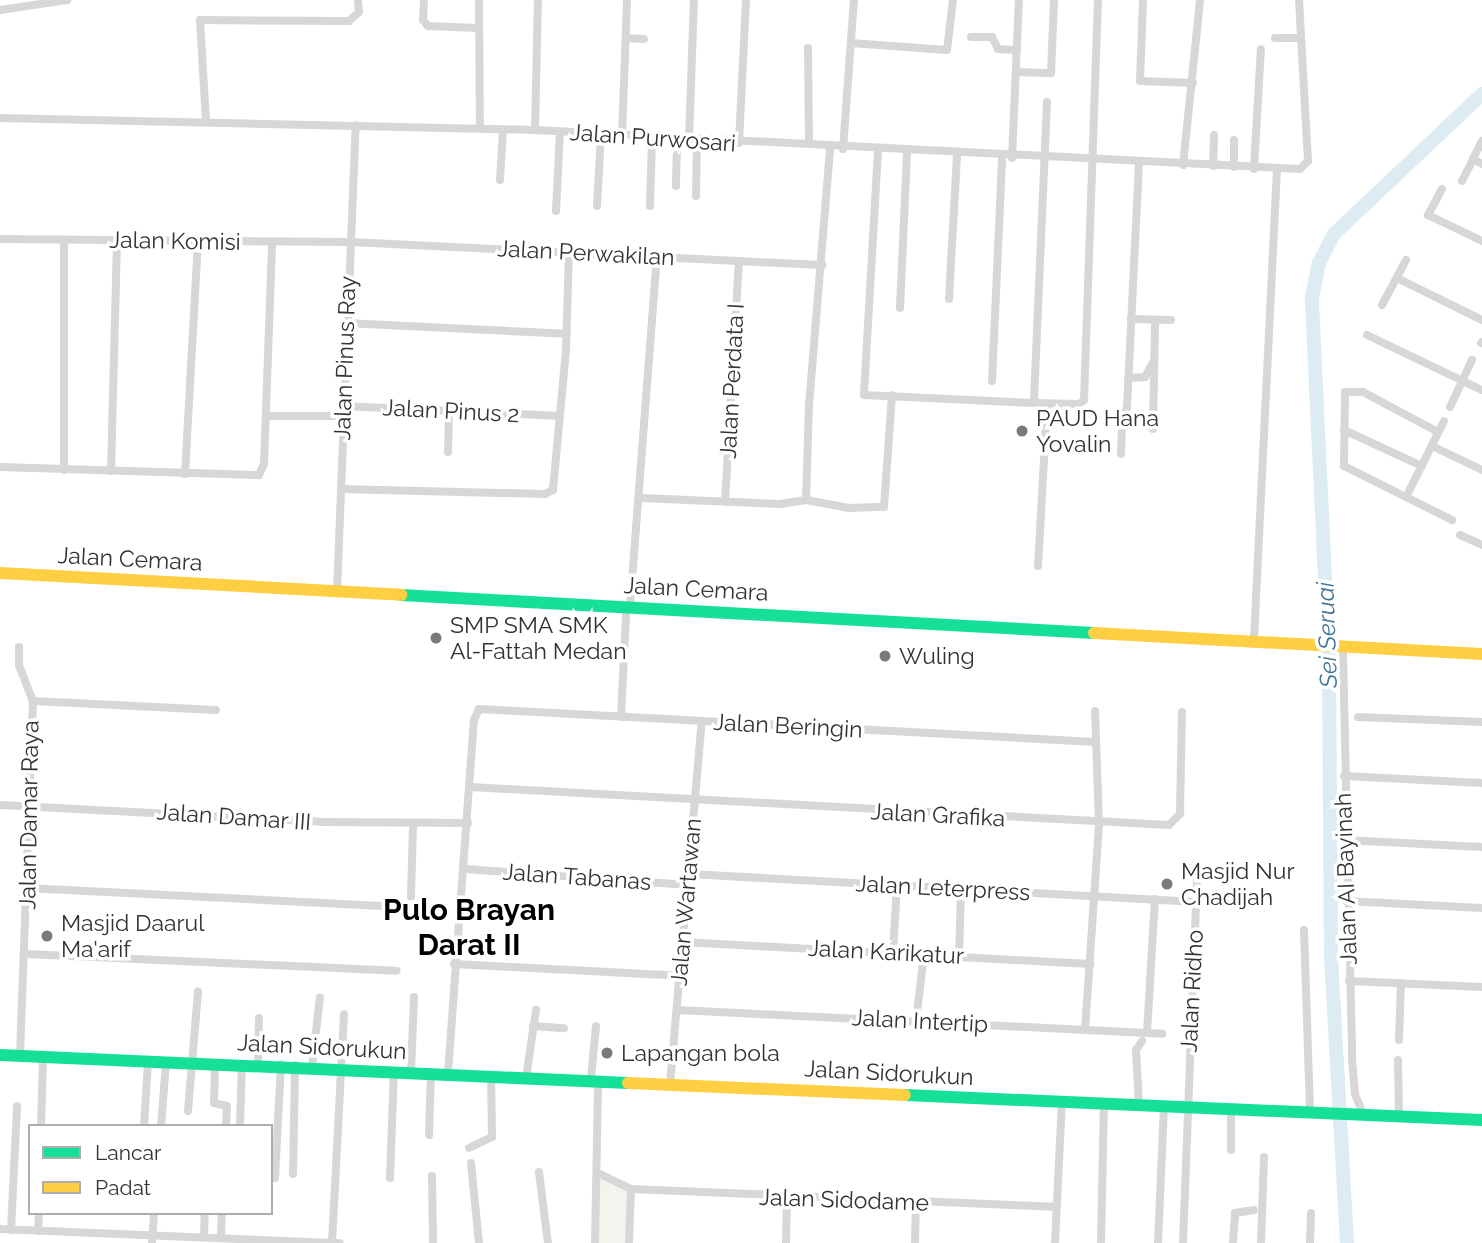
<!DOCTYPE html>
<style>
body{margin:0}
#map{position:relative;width:1482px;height:1243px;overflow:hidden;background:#fff;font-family:Raleway,sans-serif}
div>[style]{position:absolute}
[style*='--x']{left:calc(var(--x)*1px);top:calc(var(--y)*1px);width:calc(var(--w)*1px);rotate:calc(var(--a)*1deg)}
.green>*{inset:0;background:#f1f5ed}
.river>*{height:14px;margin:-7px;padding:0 7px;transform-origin:7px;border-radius:7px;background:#ddebf3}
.street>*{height:8px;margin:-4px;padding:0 4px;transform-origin:4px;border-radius:4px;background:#d7d7d7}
.fast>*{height:12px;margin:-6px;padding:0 6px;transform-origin:6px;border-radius:6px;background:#16e098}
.slow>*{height:12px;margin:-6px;padding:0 6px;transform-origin:6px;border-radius:6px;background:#ffcf43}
.dots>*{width:19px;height:19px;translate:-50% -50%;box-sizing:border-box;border:4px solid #fff;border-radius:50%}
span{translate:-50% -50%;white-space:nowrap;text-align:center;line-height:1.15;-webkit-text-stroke:7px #fff;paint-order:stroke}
.street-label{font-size:23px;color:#333}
.poi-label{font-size:23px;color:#333}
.left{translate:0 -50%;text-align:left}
.water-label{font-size:24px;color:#3f7597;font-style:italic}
.district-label{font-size:30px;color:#000;font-weight:700}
.legend{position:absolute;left:28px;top:1124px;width:245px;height:91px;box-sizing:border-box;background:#fff;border:2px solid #adadad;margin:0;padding:9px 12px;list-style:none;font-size:21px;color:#333}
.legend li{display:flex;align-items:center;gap:14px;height:35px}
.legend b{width:35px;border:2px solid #adadad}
</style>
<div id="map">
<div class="green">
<div style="clip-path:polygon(600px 1178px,628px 1191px,626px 1243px,598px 1243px)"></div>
</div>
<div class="river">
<div style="--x:1347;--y:1243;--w:289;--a:-93.2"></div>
<div style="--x:1331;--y:954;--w:291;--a:-90.4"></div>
<div style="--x:1329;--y:663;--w:365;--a:-92.7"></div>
<div style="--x:1312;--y:298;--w:36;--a:-79"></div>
<div style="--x:1319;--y:263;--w:33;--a:-63"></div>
<div style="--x:1334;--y:234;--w:204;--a:-43.4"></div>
</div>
<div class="street">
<div style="--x:424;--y:0;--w:20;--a:93"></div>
<div style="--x:423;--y:20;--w:8;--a:50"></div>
<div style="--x:428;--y:26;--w:51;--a:2.2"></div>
<div style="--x:479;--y:0;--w:128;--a:89.6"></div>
<div style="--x:1143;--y:0;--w:81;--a:92.1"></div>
<div style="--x:1140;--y:81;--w:53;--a:2.2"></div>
<div style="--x:0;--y:10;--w:68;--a:-8.5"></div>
<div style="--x:971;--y:37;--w:21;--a:0"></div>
<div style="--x:992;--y:37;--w:13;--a:63"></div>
<div style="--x:998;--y:49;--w:19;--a:3"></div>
<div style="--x:626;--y:38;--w:18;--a:3"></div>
<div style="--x:1275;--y:38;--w:26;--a:0"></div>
<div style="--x:851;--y:43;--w:96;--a:4.2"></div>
<div style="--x:947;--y:50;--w:50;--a:-83.2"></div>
<div style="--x:808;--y:48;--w:90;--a:89.4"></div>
<div style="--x:1016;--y:72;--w:35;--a:2"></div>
<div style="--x:1051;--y:73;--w:73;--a:-87.6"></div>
<div style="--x:1047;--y:102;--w:301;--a:92.5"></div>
<div style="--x:1034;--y:403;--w:45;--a:1.3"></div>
<div style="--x:1079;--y:404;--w:6;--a:-39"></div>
<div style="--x:1084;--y:400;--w:400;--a:-88"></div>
<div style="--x:0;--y:118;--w:535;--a:1.28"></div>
<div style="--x:535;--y:130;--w:766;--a:2.92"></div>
<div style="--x:1300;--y:169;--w:11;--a:-45"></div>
<div style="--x:1308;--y:161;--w:161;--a:-93.2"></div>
<div style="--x:206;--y:121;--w:101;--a:-93.4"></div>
<div style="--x:200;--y:20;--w:149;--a:0.4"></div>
<div style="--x:349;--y:21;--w:13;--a:-42"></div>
<div style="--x:359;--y:12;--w:12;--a:-95"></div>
<div style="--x:535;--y:130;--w:130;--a:-88.7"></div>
<div style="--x:622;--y:137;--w:137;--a:-87.9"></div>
<div style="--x:689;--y:140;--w:140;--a:-88"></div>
<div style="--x:1234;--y:140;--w:27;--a:90"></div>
<div style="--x:1482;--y:141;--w:20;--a:117"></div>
<div style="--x:1473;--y:159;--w:10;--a:29"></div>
<div style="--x:739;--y:143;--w:143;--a:-87.2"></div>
<div style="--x:843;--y:149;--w:149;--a:-85.8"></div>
<div style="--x:878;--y:151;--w:244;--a:93.3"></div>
<div style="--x:864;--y:395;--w:170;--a:2.7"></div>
<div style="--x:1012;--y:158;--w:158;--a:-87.5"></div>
<div style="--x:1183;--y:165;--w:166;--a:-84.1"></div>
<div style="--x:1213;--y:166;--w:31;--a:-88"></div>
<div style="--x:1254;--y:169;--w:120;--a:-86.7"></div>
<div style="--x:500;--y:180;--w:51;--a:-86.6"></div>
<div style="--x:1462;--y:181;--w:25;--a:-63"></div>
<div style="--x:676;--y:186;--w:46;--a:-88.8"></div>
<div style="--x:1442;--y:189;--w:30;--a:118"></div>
<div style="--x:1428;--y:215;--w:60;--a:25.7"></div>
<div style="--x:696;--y:196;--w:55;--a:-89"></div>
<div style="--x:597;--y:206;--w:71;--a:-86.8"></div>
<div style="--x:650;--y:206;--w:68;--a:-88.3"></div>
<div style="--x:556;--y:211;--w:79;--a:-87.1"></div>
<div style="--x:0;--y:239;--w:350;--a:0.5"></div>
<div style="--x:350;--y:242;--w:473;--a:2.8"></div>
<div style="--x:64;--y:240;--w:230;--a:90"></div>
<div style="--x:1397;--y:278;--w:95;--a:26.3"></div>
<div style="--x:949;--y:299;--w:144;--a:-86.8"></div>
<div style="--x:1382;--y:305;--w:51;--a:-61.9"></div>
<div style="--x:900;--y:308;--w:157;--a:-87.4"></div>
<div style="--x:1131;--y:319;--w:40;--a:1.4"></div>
<div style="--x:345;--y:323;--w:222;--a:2.8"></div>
<div style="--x:1367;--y:335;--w:127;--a:25.6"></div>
<div style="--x:1481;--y:343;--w:1;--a:-45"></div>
<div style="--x:1128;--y:378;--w:17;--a:-3"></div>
<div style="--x:1145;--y:377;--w:18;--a:-61"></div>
<div style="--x:992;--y:381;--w:224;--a:-87.4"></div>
<div style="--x:342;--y:406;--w:218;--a:2.6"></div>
<div style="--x:1450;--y:407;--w:52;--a:-64.9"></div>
<div style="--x:266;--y:416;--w:76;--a:0"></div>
<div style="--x:1153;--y:429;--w:109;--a:-88.9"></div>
<div style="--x:1344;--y:430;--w:86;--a:24.8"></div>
<div style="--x:1438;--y:432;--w:85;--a:-151.9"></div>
<div style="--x:1363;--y:392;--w:18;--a:180"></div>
<div style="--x:1345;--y:392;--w:74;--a:90.8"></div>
<div style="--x:1344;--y:466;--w:121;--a:26.6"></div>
<div style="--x:1432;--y:446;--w:55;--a:25.6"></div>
<div style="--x:448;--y:452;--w:41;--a:-88.6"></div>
<div style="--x:1121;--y:454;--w:38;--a:-88"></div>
<div style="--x:1122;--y:416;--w:9;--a:-58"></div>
<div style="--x:1127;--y:408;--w:245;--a:-87.2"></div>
<div style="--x:0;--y:467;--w:259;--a:1.8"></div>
<div style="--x:259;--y:475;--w:12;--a:-66"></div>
<div style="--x:264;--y:464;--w:223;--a:-87.9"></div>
<div style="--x:111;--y:471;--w:231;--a:-88.5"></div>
<div style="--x:185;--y:474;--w:232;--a:-86.8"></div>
<div style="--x:341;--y:489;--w:204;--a:1.4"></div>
<div style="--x:545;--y:494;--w:9;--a:-27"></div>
<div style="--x:553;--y:490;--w:141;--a:-84.7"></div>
<div style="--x:566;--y:350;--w:99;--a:-88.3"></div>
<div style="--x:1406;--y:497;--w:85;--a:-63.4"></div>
<div style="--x:641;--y:498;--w:139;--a:2.5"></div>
<div style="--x:780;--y:504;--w:26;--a:-9"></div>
<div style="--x:806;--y:500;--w:44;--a:10.5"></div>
<div style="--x:849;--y:508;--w:35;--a:-2"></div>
<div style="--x:884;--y:507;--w:112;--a:-85.9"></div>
<div style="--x:806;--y:500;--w:95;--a:-88.2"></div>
<div style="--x:809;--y:405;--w:258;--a:-85.3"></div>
<div style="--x:725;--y:502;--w:241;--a:-86.7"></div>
<div style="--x:1460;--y:535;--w:24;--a:24"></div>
<div style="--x:1038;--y:566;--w:162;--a:-86.8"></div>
<div style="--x:337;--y:591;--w:466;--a:-87.7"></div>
<div style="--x:630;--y:606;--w:350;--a:-85.6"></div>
<div style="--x:1254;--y:639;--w:470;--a:-87.2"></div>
<div style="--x:19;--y:647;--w:18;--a:90"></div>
<div style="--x:19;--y:665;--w:39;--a:69"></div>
<div style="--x:33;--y:701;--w:355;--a:92.1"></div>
<div style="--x:1343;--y:652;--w:407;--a:88.7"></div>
<div style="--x:1352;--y:1059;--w:35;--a:85"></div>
<div style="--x:1355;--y:1094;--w:22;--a:68"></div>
<div style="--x:33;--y:701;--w:183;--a:2.8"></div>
<div style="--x:621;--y:717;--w:102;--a:-87.2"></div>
<div style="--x:1358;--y:717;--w:124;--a:2.3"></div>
<div style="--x:1344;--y:776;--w:138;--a:2.9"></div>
<div style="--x:470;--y:787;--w:700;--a:3.11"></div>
<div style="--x:1169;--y:825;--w:16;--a:-45"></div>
<div style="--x:1180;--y:814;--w:102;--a:-88.9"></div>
<div style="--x:0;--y:805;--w:322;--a:3"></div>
<div style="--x:322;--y:822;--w:146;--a:0.4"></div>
<div style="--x:1344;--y:840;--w:138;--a:2.9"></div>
<div style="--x:466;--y:869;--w:223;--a:4.1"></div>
<div style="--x:689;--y:874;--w:509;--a:3.15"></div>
<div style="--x:27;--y:888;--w:374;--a:2.9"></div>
<div style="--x:411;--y:897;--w:73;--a:-88.4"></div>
<div style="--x:1346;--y:901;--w:136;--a:2.9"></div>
<div style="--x:1304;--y:930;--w:180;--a:88.1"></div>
<div style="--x:683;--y:942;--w:408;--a:3.1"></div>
<div style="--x:893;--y:953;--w:68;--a:-86.6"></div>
<div style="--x:26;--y:954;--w:371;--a:2.6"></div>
<div style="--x:959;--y:956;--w:66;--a:-88.3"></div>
<div style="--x:454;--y:964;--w:226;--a:3"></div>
<div style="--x:1349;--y:981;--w:133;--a:2.6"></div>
<div style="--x:677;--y:1010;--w:486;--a:2.8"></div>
<div style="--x:916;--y:1021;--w:67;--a:-83.2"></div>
<div style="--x:533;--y:1026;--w:31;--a:4"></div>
<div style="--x:1085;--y:1030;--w:206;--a:-86.1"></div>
<div style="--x:1099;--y:824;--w:113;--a:-92"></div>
<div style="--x:1147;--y:1033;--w:134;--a:-86.6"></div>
<div style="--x:1399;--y:1040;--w:57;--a:-88"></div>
<div style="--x:1398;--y:1060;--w:55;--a:89"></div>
<div style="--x:215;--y:1063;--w:40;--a:91.4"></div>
<div style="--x:214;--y:1103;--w:13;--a:13"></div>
<div style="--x:227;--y:1106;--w:20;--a:93"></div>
<div style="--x:258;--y:1064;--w:46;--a:-88.8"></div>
<div style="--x:312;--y:1066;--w:69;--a:-83.4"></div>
<div style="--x:411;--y:1072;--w:75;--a:-87.7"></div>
<div style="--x:448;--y:1073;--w:354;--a:-85.8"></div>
<div style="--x:474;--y:720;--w:12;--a:-66"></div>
<div style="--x:479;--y:709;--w:618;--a:3.06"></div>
<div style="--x:526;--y:1078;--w:69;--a:-81.6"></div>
<div style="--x:591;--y:1079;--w:53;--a:-84.6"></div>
<div style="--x:670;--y:1084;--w:364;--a:-85"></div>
<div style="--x:1139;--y:1105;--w:55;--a:-93.1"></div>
<div style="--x:1136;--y:1050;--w:11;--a:-56"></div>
<div style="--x:188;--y:1111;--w:120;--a:-85.2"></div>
<div style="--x:41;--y:1126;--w:69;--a:-88.3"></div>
<div style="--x:144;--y:1126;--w:64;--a:-86.4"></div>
<div style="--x:161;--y:1126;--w:64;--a:-85.5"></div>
<div style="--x:240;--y:1126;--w:62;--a:-88.2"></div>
<div style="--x:429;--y:1135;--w:63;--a:-88.2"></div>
<div style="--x:469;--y:1148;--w:25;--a:-26"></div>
<div style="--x:492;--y:1137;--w:61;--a:-90.9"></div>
<div style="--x:1231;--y:1150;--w:43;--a:-90"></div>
<div style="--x:471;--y:1163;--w:80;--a:84.3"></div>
<div style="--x:539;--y:1172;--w:72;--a:82.8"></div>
<div style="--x:598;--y:1173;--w:37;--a:26"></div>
<div style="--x:631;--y:1189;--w:426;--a:2.4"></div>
<div style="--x:293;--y:1174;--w:109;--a:-88.9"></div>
<div style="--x:432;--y:1176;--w:67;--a:89.1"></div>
<div style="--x:275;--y:1178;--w:114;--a:-87"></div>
<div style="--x:390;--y:1178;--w:107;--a:-87.9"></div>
<div style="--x:0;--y:1229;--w:340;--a:2.4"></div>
<div style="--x:11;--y:1230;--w:124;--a:-87.2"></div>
<div style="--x:38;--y:1231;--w:18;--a:-87"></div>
<div style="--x:204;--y:1236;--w:23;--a:-88"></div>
<div style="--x:221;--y:1236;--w:23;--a:-88"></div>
<div style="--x:152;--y:1243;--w:30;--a:-86"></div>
<div style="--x:332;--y:1243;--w:229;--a:-87"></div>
<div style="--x:595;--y:1243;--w:163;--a:-88.9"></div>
<div style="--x:629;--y:1243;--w:54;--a:-87.9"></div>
<div style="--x:786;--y:1243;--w:45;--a:-88.7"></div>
<div style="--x:915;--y:1243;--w:40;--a:-88.6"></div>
<div style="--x:1055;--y:1243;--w:141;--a:-87.2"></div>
<div style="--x:1101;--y:1243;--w:140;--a:-88.8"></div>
<div style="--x:1158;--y:1243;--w:138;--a:-87.5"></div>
<div style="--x:1183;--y:1243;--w:366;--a:-87.8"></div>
<div style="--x:1233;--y:1243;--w:30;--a:-86"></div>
<div style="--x:1235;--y:1213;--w:19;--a:-9"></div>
<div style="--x:1261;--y:1243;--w:86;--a:-88"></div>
<div style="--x:1310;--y:1243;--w:30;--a:-88"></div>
</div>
<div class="fast">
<div style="--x:401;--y:595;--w:694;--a:3.14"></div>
<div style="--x:0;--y:1055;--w:629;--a:2.55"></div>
<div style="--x:905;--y:1095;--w:578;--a:2.48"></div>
</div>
<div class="slow">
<div style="--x:0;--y:573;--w:402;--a:3.1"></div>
<div style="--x:1094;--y:633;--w:389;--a:3.1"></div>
<div style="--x:628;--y:1083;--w:277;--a:2.5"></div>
</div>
<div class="dots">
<div style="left:1022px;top:431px;background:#7a7a7a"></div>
<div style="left:436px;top:638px;background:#7a7a7a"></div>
<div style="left:885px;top:656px;background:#7a7a7a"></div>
<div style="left:1167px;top:884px;background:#7a7a7a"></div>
<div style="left:47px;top:936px;background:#7a7a7a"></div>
<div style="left:607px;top:1053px;background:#7a7a7a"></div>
</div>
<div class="street-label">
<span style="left:653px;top:138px;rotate:4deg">Jalan Purwosari</span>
<span style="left:175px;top:241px;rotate:1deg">Jalan Komisi</span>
<span style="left:586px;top:253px;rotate:3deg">Jalan Perwakilan</span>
<span style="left:345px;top:358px;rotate:-88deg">Jalan Pinus Ray</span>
<span style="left:732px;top:381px;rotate:-87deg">Jalan Perdata I</span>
<span style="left:451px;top:411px;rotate:3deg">Jalan Pinus 2</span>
<span style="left:130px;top:559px;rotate:3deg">Jalan Cemara</span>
<span style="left:696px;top:589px;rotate:3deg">Jalan Cemara</span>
<span style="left:788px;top:726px;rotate:3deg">Jalan Beringin</span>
<span style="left:29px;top:815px;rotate:-89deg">Jalan Damar Raya</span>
<span style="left:938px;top:815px;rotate:3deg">Jalan Grafika</span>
<span style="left:234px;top:817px;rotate:4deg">Jalan Damar III</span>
<span style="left:577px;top:877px;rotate:4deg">Jalan Tabanas</span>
<span style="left:1346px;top:879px;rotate:-92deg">Jalan AI Bayinah</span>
<span style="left:943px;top:888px;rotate:3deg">Jalan Leterpress</span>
<span style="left:686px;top:902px;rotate:-85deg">Jalan Wartawan</span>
<span style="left:886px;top:952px;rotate:3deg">Jalan Karikatur</span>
<span style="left:1192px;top:991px;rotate:-87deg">Jalan Ridho</span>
<span style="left:920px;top:1021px;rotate:3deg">Jalan Intertip</span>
<span style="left:322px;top:1047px;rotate:3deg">Jalan Sidorukun</span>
<span style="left:889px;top:1073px;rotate:3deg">Jalan Sidorukun</span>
<span style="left:844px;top:1200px;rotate:2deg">Jalan Sidodame</span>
</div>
<div class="poi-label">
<span class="left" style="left:1036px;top:431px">PAUD Hana<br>Yovalin</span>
<span class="left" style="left:450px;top:638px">SMP SMA SMK<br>Al-Fattah Medan</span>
<span class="left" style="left:899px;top:656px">Wuling</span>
<span class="left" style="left:1181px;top:884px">Masjid Nur<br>Chadijah</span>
<span class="left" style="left:61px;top:936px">Masjid Daarul<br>Ma'arif</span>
<span class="left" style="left:621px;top:1053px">Lapangan bola</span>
</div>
<div class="water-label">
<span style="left:1327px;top:635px;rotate:-92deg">Sei Seruai</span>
</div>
<div class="district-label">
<span style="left:469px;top:927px">Pulo Brayan<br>Darat II</span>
</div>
<ul class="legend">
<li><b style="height:9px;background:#16e098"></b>Lancar</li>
<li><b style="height:9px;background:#ffcf43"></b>Padat</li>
</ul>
</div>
